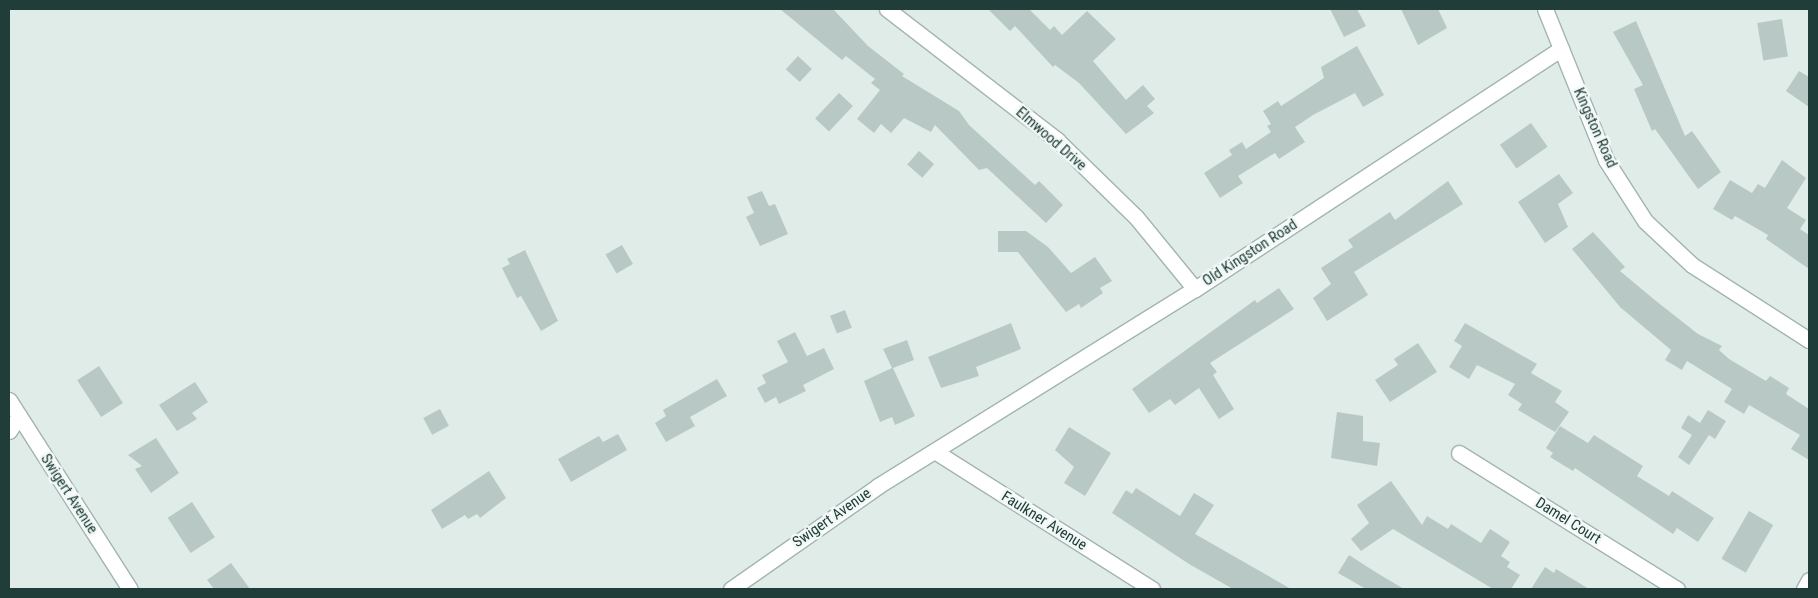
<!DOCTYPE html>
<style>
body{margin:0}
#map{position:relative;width:1818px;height:598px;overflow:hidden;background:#e0ece8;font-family:"Roboto Condensed",sans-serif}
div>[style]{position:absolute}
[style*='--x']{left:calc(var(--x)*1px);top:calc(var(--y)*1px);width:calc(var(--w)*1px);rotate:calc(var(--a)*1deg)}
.building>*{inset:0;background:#b8c9c5;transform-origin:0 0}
.roads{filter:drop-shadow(1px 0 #a3b4b0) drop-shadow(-1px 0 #a3b4b0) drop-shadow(0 1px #a3b4b0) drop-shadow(0 -1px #a3b4b0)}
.minor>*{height:15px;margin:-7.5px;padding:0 7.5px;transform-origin:7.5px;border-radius:7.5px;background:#fff}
span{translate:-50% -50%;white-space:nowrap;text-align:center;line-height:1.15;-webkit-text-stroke:5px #f1f8f6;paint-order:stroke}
.street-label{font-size:15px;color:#203d3a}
.frame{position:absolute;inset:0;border:10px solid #203d3a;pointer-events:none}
</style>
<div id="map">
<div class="building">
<div style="clip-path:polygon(780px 9px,833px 9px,868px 46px,904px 74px,902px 76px,959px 111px,969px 125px,1035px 185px,1039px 181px,1063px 205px,1046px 223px,987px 168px,979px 170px,935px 125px,931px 132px,904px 118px,891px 133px,881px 124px,874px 133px,857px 119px,880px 90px,871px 83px,875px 79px,846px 56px,842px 60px)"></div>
<div style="clip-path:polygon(988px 9px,1029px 9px,1050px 30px,1054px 26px,1062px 35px,1087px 11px,1116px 39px,1093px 61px,1126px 100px,1143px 85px,1155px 99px,1147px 106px,1154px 113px,1126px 134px,1079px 83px,1055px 65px,1053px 67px,1015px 26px,1010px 31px)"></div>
<div style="clip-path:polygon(1330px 9px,1357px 9px,1366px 26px,1344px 37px)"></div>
<div style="clip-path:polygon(1401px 9px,1438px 9px,1447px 28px,1418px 45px)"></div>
<div style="left:1782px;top:19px;width:38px;height:25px;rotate:81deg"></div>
<div style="clip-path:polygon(1636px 21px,1685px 136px,1692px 131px,1721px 172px,1698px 189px,1655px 129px,1652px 131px,1634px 89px,1643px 85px,1613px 32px)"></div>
<div style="clip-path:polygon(1357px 46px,1384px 95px,1363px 107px,1355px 93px,1313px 115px,1295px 127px,1305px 142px,1279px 159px,1275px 153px,1238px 176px,1243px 183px,1220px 198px,1204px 173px,1232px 155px,1229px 150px,1242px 142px,1246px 149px,1271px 132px,1267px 126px,1271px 124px,1263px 111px,1278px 101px,1281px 106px,1324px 78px,1321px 67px)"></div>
<div style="left:798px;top:56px;width:19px;height:18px;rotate:43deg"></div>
<div style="clip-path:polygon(1799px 71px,1809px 77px,1809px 107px,1786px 91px)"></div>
<div style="left:839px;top:93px;width:19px;height:35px;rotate:43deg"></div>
<div style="left:1531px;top:123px;width:29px;height:38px;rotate:55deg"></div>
<div style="left:919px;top:151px;width:20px;height:18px;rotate:41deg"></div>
<div style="clip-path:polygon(1782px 160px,1806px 178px,1787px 208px,1806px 220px,1800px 229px,1809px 235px,1809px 269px,1766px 239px,1768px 235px,1735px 216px,1732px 220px,1713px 209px,1730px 180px,1752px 193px,1758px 184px,1765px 188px)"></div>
<div style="clip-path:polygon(1559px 174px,1573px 193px,1558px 204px,1568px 227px,1545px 243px,1518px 202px)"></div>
<div style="clip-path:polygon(1448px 181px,1463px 204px,1354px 272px,1368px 295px,1327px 321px,1313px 298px,1331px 284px,1321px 268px,1353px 247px,1348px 240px,1390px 212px,1395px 220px)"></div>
<div style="clip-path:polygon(762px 191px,769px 206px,775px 204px,788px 234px,760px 246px,746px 217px,754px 213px,747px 197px)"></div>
<div style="clip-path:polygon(998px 231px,1026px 231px,1048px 247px,1071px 273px,1095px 257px,1112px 281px,1100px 288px,1103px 293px,1081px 308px,1079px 304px,1066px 312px,1018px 252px,998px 252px)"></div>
<div style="clip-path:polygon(1593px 232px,1625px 267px,1620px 271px,1656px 301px,1698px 334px,1722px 346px,1719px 350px,1729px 359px,1766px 381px,1770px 376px,1789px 388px,1786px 394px,1809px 409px,1809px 460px,1791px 449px,1800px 435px,1749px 405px,1744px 414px,1724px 402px,1732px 389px,1687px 361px,1682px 370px,1665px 360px,1671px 350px,1620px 307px,1572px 249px)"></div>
<div style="left:622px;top:245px;width:22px;height:19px;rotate:60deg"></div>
<div style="clip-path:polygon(525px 250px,558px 321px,541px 331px,521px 296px,517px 298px,502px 268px,510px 264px,507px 259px)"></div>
<div style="clip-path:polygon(1279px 288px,1294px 309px,1210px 363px,1217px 372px,1213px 375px,1234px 409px,1219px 419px,1199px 388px,1175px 405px,1170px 399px,1149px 413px,1132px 389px,1255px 300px,1257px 303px)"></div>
<div style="left:845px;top:310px;width:19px;height:16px;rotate:69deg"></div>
<div style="clip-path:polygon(1011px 323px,1021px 349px,976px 367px,979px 376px,941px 388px,928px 357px)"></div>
<div style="clip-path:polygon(1465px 323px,1537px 364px,1531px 373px,1562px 391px,1555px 402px,1569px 412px,1555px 432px,1518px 410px,1522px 404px,1508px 395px,1515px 384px,1477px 365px,1469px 379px,1449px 367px,1462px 346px,1454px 341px)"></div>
<div style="clip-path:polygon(795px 332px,807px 356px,824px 348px,834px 369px,803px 385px,806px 391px,779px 404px,776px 397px,765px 403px,757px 388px,766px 383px,762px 375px,788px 362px,777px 341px)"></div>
<div style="clip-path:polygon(907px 340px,914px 360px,893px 368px,915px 416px,895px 425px,892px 417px,880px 422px,864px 381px,892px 368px,883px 349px)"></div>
<div style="clip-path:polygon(1418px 343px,1437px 372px,1390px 402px,1375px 380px,1398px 365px,1394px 359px)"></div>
<div style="left:99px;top:366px;width:44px;height:26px;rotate:57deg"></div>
<div style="clip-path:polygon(717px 379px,727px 396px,690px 417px,695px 426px,666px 442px,655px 423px,666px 416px,663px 410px)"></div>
<div style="clip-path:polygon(195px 382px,208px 402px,192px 413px,197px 419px,177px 431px,159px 405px)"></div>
<div style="left:440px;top:409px;width:19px;height:19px;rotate:62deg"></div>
<div style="clip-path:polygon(1708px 410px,1726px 421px,1715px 439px,1709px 435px,1689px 465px,1678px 457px,1692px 435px,1681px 428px,1688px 415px,1700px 423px)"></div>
<div style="clip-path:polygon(1337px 412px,1363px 416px,1363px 441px,1380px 443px,1377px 466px,1331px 458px)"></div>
<div style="clip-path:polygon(1560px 426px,1588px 443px,1594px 435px,1643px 466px,1637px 476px,1669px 496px,1672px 491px,1714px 518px,1698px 542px,1677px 528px,1673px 534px,1575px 468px,1573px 471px,1550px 457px,1553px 453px,1546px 448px)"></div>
<div style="clip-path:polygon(1069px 427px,1111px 453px,1085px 496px,1064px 483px,1074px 467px,1055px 450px)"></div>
<div style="clip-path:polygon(618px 434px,627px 450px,571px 482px,558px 459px,599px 436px,603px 442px)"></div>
<div style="clip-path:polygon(156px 438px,179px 473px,151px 493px,135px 469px,142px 466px,128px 455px)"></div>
<div style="clip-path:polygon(489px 471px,506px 498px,480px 518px,477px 514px,468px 519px,465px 515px,442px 529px,431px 510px)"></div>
<div style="clip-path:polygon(1391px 481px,1422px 525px,1427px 516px,1448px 529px,1451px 524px,1481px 543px,1490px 529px,1510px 542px,1501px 556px,1510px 562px,1507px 567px,1520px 575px,1511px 589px,1493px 589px,1393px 529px,1361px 551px,1351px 539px,1369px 523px,1357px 505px)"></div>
<div style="clip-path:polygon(1136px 488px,1180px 516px,1194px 493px,1214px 505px,1195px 534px,1291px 589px,1233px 589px,1189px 564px,1112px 513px,1126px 490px,1132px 494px)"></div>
<div style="left:192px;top:502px;width:42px;height:29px;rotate:57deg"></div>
<div style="left:1749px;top:511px;width:28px;height:55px;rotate:30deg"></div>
<div style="clip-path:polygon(1349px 555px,1377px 573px,1404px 589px,1366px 589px,1338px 573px)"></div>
<div style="clip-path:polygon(231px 563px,250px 589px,214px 589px,207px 580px)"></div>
<div style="clip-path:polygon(1545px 567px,1554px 573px,1556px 569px,1589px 589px,1531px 589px)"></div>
</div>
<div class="roads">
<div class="minor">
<div style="--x:887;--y:9;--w:215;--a:37.6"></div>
<div style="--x:1057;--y:140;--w:110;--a:44.3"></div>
<div style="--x:1136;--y:217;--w:93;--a:50.7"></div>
<div style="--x:1545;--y:9;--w:163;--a:68"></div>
<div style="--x:1606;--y:160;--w:72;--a:57.4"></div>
<div style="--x:1645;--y:221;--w:64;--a:43.1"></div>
<div style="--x:1692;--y:265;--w:139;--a:32.7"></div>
<div style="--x:9;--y:400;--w:224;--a:57.4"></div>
<div style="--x:9;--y:431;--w:18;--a:-56"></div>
<div style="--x:936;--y:452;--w:256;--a:32.4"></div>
<div style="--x:1459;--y:453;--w:257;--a:32"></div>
<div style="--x:731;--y:589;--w:179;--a:-35"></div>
<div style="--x:878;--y:486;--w:373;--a:-31.9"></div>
<div style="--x:1195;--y:289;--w:438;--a:-33.3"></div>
<div style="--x:1804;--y:589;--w:10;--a:-61"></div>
</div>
</div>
<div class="street-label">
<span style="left:1595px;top:128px;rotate:66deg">Kingston Road</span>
<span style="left:1051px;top:139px;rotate:41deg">Elmwood Drive</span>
<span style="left:1250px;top:253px;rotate:-33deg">Old Kingston Road</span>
<span style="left:69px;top:494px;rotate:57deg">Swigert Avenue</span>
<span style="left:832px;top:518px;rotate:-35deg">Swigert Avenue</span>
<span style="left:1044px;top:521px;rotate:32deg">Faulkner Avenue</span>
<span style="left:1568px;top:521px;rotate:32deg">Damel Court</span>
</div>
<div class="frame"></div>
</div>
